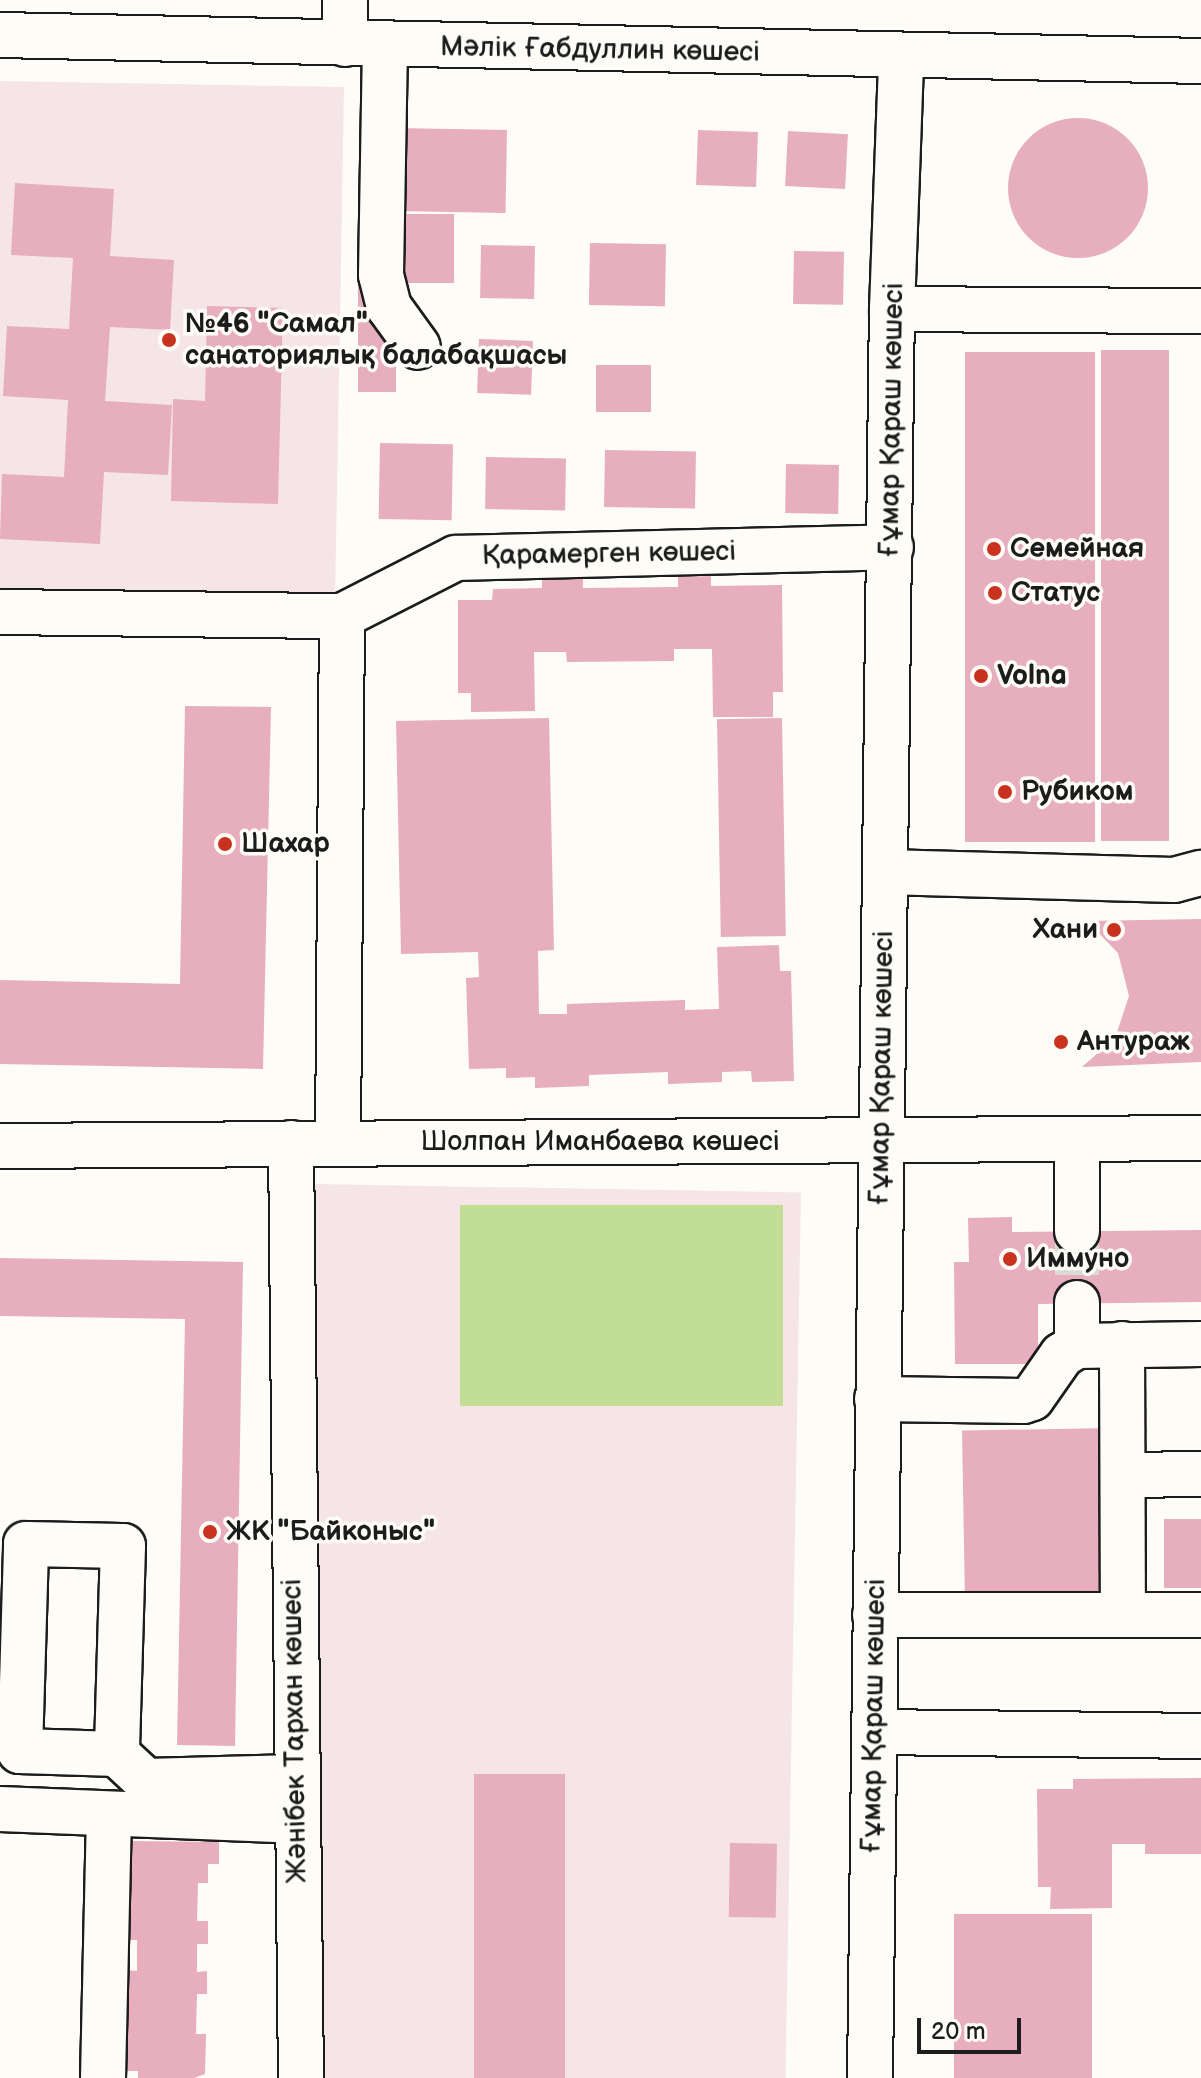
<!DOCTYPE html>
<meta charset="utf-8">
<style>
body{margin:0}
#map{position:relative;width:1201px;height:2078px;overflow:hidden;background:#fdfcf7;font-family:"Balsamiq Sans",sans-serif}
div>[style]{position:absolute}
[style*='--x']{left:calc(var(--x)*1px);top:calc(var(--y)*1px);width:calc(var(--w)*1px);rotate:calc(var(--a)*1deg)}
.built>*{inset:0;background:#f6e5e6;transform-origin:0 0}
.green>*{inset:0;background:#c2dd94;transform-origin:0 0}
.building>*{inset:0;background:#e6aebf;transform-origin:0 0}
.round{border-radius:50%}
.minor-tunnel>*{height:44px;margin-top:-22px;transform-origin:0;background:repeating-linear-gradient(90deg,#dbdad6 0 44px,transparent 0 66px)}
.roads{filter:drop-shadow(2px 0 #1c1c1c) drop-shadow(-2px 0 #1c1c1c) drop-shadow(0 2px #1c1c1c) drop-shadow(0 -2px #1c1c1c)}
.minor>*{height:44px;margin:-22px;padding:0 22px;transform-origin:22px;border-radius:22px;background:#fdfcf7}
.dots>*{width:22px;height:22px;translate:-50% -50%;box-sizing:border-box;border:4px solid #fdfcf7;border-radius:50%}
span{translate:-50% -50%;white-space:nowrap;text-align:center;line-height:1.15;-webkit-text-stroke:7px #fdfcf7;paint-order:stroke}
.street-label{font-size:28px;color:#1c1c1c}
.poi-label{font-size:28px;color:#1c1c1c;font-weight:700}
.left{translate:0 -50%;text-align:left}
.right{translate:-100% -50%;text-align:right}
.scale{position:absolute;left:917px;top:2018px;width:104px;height:36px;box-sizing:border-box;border:4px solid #1c1c1c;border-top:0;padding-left:10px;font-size:24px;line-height:28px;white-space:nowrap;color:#1c1c1c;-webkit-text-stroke:6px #fdfcf7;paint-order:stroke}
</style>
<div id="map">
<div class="built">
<div style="left:344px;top:87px;width:509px;height:344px;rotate:91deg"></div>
<div style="left:315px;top:1184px;width:486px;height:894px;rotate:1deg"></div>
</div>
<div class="green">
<div style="left:460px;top:1205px;width:323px;height:201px"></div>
</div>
<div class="building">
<div class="round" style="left:1008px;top:118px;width:140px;height:140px"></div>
<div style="left:396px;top:128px;width:111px;height:83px;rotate:1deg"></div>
<div style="left:698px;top:130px;width:60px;height:55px;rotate:2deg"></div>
<div style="left:788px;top:131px;width:60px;height:55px;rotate:3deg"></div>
<div style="clip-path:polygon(15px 183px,114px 189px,110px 256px,174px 260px,170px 330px,110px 327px,105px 401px,172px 405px,168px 475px,104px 472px,100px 544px,0 539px,2px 474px,64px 477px,68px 400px,3px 396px,7px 326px,69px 329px,73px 258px,11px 255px)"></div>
<div style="left:398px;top:214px;width:56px;height:69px"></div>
<div style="left:590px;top:243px;width:76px;height:62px;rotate:1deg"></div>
<div style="left:481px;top:245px;width:54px;height:53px;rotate:1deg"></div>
<div style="left:794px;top:251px;width:50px;height:53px;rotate:1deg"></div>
<div style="clip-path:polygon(371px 279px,396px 340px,396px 392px,358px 392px,358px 280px)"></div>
<div style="clip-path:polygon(207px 306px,283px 308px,278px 504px,171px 501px,173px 399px,205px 401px)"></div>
<div style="left:479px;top:339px;width:54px;height:54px;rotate:2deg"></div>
<div style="left:1101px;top:350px;width:68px;height:491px"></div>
<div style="left:965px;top:352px;width:130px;height:490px"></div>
<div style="left:596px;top:365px;width:55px;height:47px"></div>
<div style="left:380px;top:443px;width:73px;height:76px;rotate:1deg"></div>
<div style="left:605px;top:450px;width:91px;height:57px;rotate:1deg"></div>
<div style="left:486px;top:457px;width:80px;height:52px;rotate:1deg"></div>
<div style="left:786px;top:464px;width:53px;height:49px;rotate:1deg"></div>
<div style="clip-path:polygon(711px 576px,711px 586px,782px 585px,783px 692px,773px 692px,773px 717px,713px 717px,712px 649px,674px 649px,674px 661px,567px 662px,566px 652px,534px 652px,535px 711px,471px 712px,471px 693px,458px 693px,458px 600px,492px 600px,493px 589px,542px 588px,542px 578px,583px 578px,583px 588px,678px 587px,678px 577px)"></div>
<div style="clip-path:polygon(185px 706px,271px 707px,263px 1069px,0 1064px,0 980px,180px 984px)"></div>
<div style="clip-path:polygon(549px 718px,554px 950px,538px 951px,539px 1014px,567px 1014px,567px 1004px,685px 1000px,685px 1010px,719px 1009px,717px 947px,779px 945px,780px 971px,791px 971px,794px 1081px,752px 1082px,751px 1071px,722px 1072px,722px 1082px,668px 1084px,668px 1072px,589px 1075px,589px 1086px,535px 1088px,535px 1077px,506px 1078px,506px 1068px,469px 1069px,466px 978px,479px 977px,478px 952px,401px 954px,396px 721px)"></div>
<div style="left:782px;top:718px;width:218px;height:65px;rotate:89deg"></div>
<div style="clip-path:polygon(1201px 919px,1201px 1062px,1082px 1067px,1115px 1038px,1129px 996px,1118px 953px,1087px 921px)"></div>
<div style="clip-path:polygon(1012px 1217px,1012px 1232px,1201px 1230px,1201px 1302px,1038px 1304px,1038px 1364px,955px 1364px,954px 1262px,969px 1262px,968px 1218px)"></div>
<div style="clip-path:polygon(0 1258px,243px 1262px,235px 1746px,177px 1745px,185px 1319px,0 1316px)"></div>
<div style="left:1111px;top:1428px;width:173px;height:149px;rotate:89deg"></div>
<div style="left:1164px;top:1519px;width:37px;height:69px"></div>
<div style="left:474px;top:1774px;width:91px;height:304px"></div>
<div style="clip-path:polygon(1201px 1778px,1201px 1854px,1145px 1854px,1145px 1844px,1112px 1844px,1112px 1908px,1050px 1909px,1051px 1887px,1038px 1887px,1037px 1789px,1073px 1789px,1073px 1779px)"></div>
<div style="clip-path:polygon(129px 1841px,219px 1842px,219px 1864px,208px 1864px,208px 1883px,198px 1883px,197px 1921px,208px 1921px,208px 1944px,197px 1944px,197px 1972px,207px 1971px,207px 1994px,197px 1994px,196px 2034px,206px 2034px,205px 2074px,194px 2078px,138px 2078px,138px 2071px,123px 2071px,124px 1970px,137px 1971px,137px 1940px,128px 1940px)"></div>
<div style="left:730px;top:1843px;width:47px;height:74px;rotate:1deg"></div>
<div style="left:954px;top:1914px;width:138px;height:164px"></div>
</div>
<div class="minor-tunnel">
<div style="--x:1077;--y:1231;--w:72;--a:90"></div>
</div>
<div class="roads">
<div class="minor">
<div style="--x:0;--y:35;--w:1201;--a:1.24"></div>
<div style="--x:345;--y:44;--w:44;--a:-90"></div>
<div style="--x:385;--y:45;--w:230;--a:91"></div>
<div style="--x:381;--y:275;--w:33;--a:76"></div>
<div style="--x:389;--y:307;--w:49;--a:54.1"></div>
<div style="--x:892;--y:309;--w:309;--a:0.4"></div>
<div style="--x:0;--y:612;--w:342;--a:0.7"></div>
<div style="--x:342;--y:616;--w:128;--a:-27"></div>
<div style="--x:456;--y:558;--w:435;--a:-1.4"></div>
<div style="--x:885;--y:872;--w:289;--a:1.6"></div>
<div style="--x:1174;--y:880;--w:28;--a:-15"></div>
<div style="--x:291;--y:1143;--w:935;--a:89.39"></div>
<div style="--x:338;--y:1144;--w:528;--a:-89.57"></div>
<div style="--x:0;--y:1146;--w:1201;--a:-0.38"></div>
<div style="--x:1077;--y:1231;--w:92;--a:-90"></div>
<div style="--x:1122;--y:1344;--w:271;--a:89.8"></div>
<div style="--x:1077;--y:1346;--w:43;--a:-90"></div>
<div style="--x:877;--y:1399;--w:146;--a:0.8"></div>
<div style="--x:1023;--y:1401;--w:9;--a:-18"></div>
<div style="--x:1032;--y:1398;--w:52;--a:-55.1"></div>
<div style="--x:1062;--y:1355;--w:17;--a:-31"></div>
<div style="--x:1077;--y:1346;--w:124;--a:-0.9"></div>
<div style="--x:1123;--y:1475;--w:78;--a:-0.7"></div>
<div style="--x:875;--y:1615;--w:326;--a:0"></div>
<div style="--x:12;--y:1722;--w:30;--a:75"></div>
<div style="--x:20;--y:1751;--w:97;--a:1.8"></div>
<div style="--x:117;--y:1754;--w:40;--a:43"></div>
<div style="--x:146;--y:1781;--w:149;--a:-1.5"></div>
<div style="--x:874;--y:1732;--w:327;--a:0.7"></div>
<div style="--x:20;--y:1751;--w:207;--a:-88.3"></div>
<div style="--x:26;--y:1544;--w:97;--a:1.2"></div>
<div style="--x:123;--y:1546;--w:208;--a:91.7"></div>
<div style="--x:0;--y:1809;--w:295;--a:2.3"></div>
<div style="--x:103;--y:2078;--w:264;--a:-88.7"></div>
<div style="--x:870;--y:2078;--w:1769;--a:-89.29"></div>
<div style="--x:892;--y:309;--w:251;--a:-87.9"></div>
</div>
</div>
<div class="dots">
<div style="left:169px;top:340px;background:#c8321e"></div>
<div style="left:994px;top:549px;background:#c8321e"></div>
<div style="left:995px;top:593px;background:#c8321e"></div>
<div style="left:981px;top:676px;background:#c8321e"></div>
<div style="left:1005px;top:792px;background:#c8321e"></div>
<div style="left:225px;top:844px;background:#c8321e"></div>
<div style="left:1114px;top:930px;background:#c8321e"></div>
<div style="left:1061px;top:1042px;background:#c8321e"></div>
<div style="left:1010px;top:1259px;background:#c8321e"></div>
<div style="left:210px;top:1532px;background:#c8321e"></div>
</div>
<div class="street-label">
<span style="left:600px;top:50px;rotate:1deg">Мәлік Ғабдуллин көшесі</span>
<span style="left:892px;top:420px;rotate:-89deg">Ғұмар Қараш көшесі</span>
<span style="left:609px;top:554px;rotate:-1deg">Қарамерген көшесі</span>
<span style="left:882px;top:1068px;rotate:-89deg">Ғұмар Қараш көшесі</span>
<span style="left:600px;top:1142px">Шолпан Иманбаева көшесі</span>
<span style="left:874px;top:1716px;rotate:-89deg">Ғұмар Қараш көшесі</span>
<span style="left:295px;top:1731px;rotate:-91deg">Жәнібек Тархан көшесі</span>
</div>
<div class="poi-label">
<span class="left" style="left:185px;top:340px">№46 "Самал"<br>санаториялық балабақшасы</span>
<span class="left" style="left:1010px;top:549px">Семейная</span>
<span class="left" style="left:1011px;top:593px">Статус</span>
<span class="left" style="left:997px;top:676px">Volna</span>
<span class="left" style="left:1021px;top:792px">Рубиком</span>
<span class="left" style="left:241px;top:844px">Шахар</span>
<span class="right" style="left:1098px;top:930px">Хани</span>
<span class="left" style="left:1077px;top:1042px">Антураж</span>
<span class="left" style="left:1026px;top:1259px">Иммуно</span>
<span class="left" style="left:226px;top:1532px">ЖК "Байконыс"</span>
</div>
<div class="scale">20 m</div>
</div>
